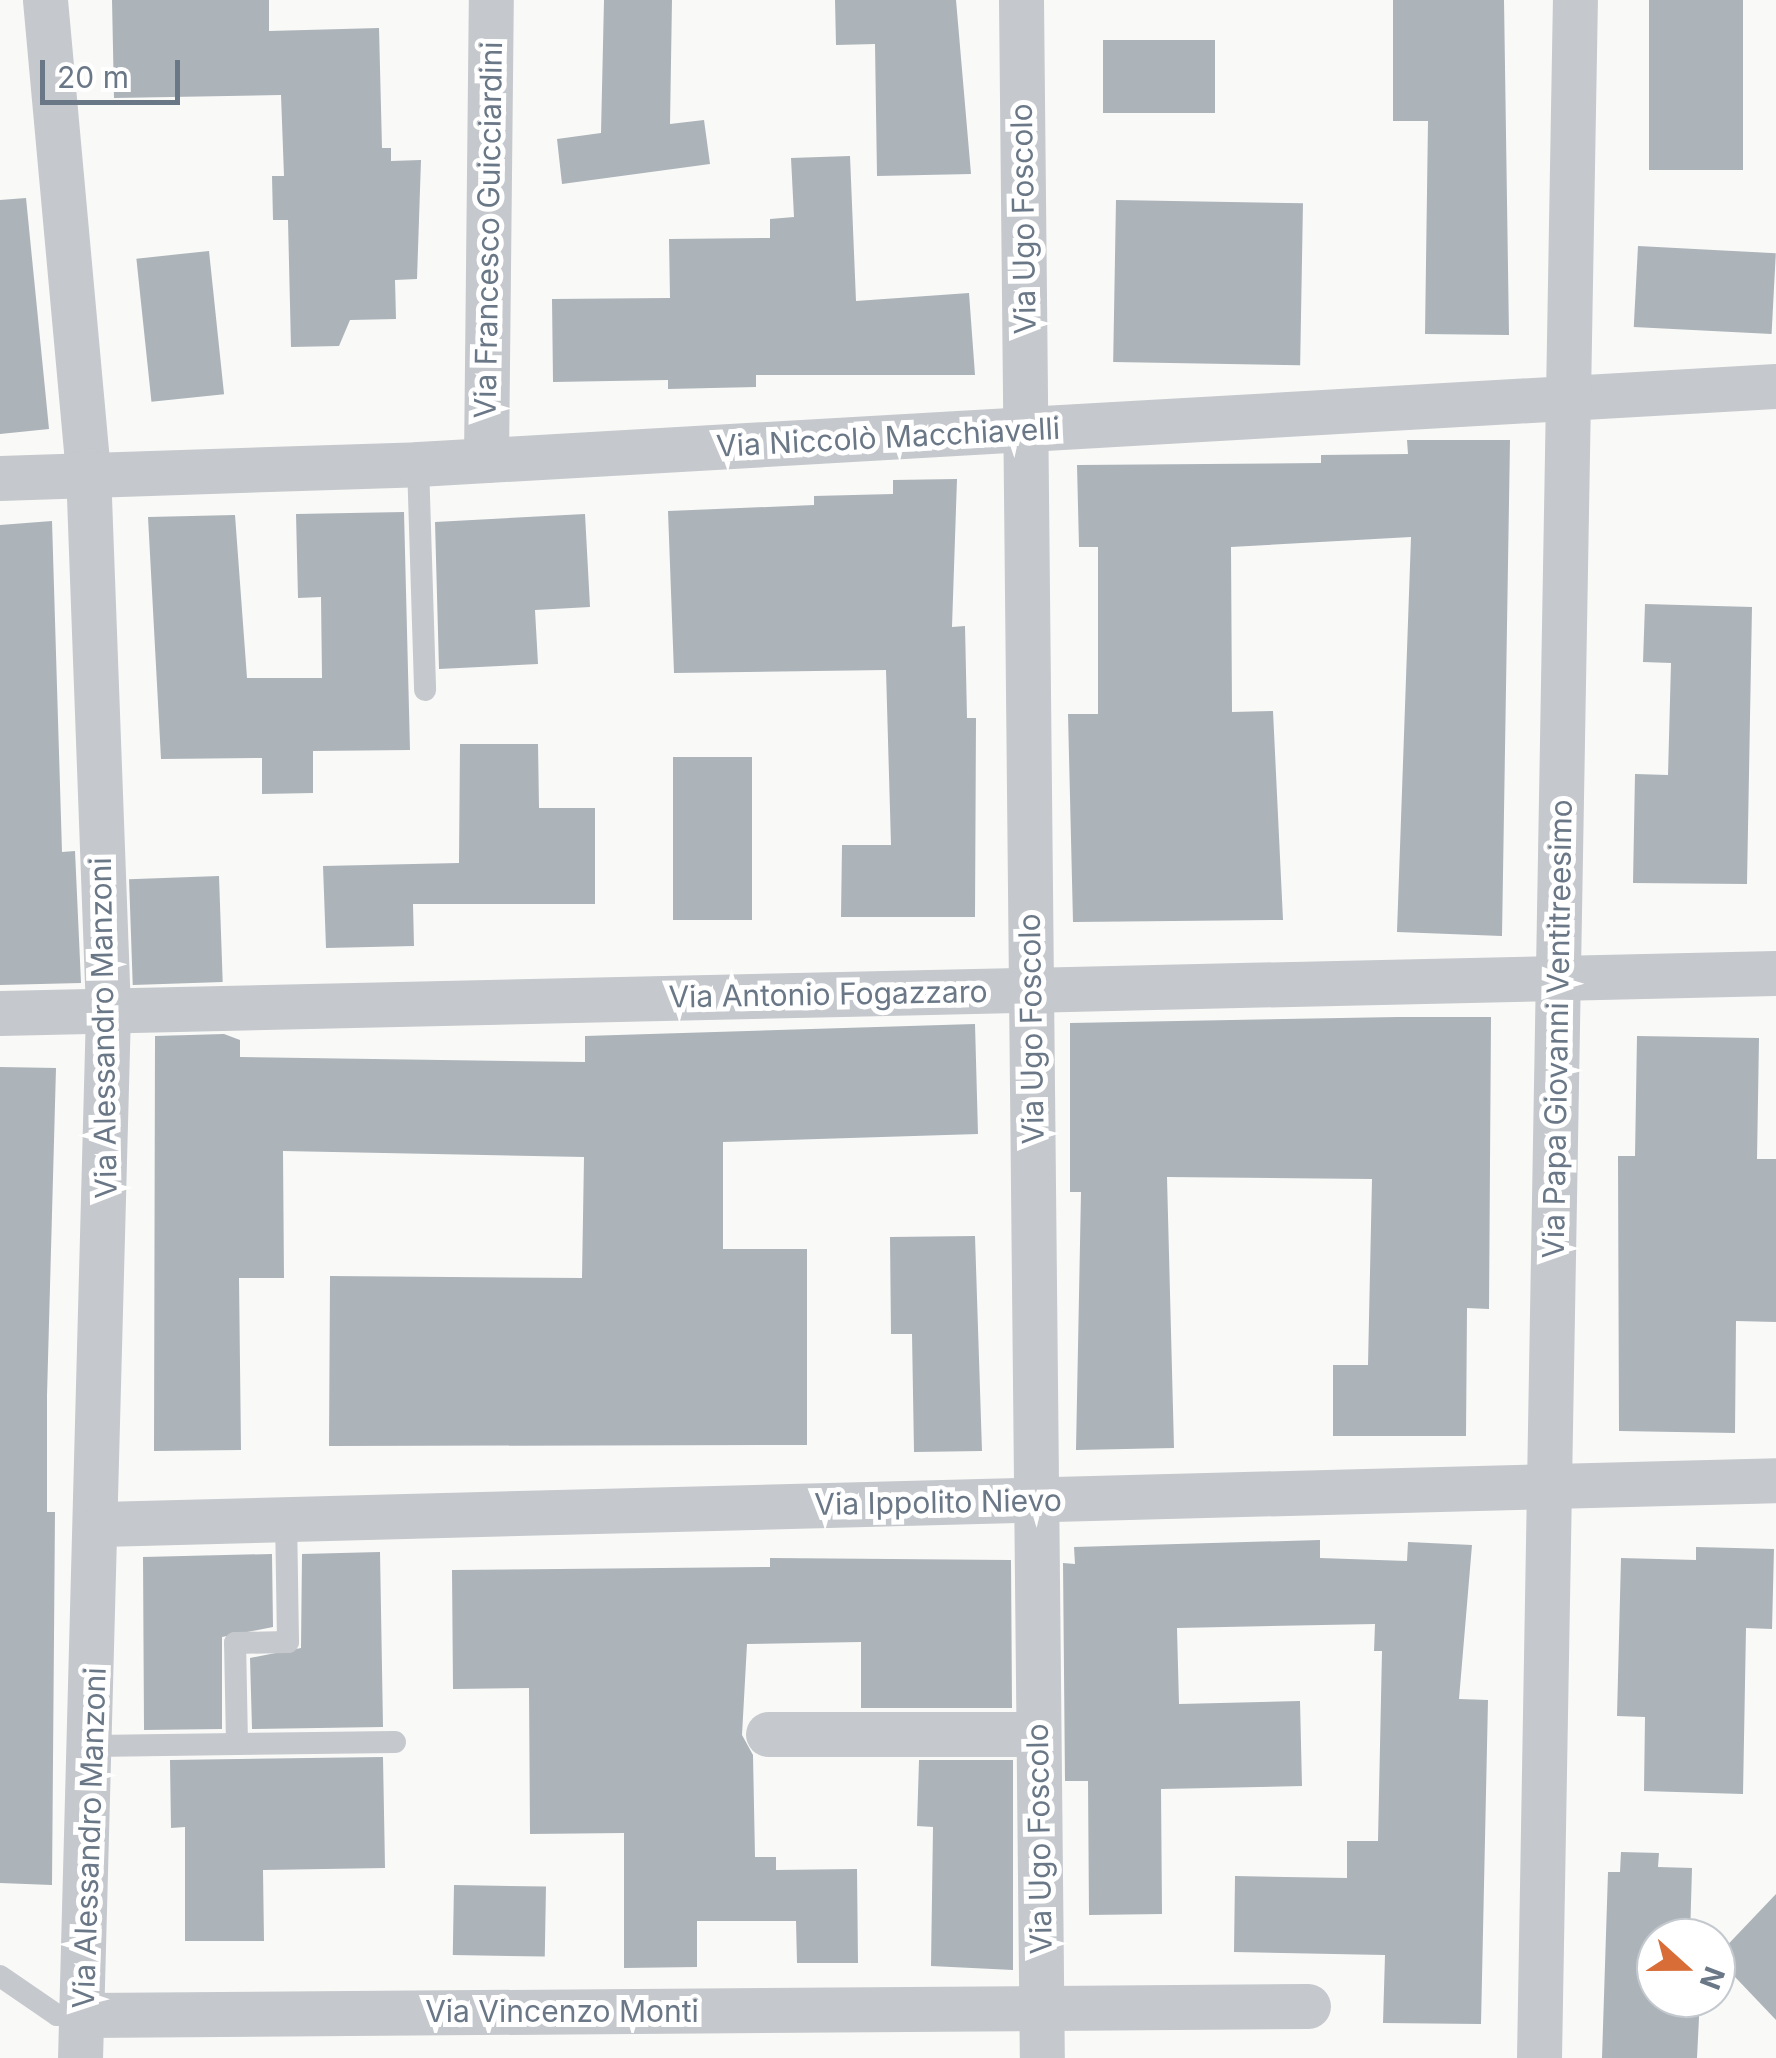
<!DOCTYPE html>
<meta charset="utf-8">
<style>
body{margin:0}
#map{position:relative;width:1776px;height:2058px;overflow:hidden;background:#f9f9f7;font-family:Inter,sans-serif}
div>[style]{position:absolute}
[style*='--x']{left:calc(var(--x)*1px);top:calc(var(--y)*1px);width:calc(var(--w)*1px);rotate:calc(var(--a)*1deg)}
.building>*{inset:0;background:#acb3b9;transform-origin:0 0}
.service>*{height:22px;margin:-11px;padding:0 11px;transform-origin:11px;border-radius:11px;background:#c5c8cc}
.minor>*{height:45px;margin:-22.5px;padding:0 22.5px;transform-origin:22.5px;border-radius:22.5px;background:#c5c8cc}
span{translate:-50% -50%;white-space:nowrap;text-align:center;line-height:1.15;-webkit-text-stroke:10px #fff;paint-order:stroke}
.street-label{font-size:30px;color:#6a7786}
.north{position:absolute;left:1636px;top:1918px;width:100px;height:100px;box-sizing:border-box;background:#fff;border:2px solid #c3c9cf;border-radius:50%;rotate:111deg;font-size:28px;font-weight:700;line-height:40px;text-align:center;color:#6a7786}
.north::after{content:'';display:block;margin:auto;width:35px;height:45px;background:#d96d37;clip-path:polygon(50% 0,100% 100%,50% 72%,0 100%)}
.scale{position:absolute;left:40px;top:60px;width:140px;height:45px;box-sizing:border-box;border:5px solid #6a7786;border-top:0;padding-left:12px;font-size:30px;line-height:35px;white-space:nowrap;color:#6a7786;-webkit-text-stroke:8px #fff;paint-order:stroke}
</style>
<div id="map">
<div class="building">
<div style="clip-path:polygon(112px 0,269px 0,269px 31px,379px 28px,382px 148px,391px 148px,391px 161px,421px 160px,417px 279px,395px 280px,396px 319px,350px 320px,339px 346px,291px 347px,288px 220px,273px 220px,272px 176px,284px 176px,281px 95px,114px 98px)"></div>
<div style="clip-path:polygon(604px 0,672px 0,670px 124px,704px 120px,710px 164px,562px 184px,557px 139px,601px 133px)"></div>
<div style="clip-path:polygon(835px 0,956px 0,971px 174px,877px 176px,875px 44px,836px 45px)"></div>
<div style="clip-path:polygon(1393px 0,1504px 0,1509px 335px,1425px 334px,1428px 121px,1393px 121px)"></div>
<div style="left:1649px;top:0;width:94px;height:170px"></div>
<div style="left:1103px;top:40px;width:112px;height:73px"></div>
<div style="clip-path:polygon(850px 156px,856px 301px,969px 293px,975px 375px,756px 375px,756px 387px,668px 389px,668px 380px,553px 382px,552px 299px,670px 298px,669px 239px,770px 238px,770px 219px,794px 217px,791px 158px)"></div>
<div style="clip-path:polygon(26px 198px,49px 429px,0 434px,0 200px)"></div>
<div style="left:1116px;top:200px;width:187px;height:162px;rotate:1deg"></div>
<div style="left:1638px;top:246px;width:138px;height:81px;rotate:3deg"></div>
<div style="left:209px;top:251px;width:144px;height:73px;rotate:84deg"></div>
<div style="clip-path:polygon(1407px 440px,1510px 440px,1502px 936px,1397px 932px,1411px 537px,1231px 547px,1232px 712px,1273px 711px,1283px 920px,1073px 922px,1068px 714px,1098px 714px,1098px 547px,1079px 547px,1077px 465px,1321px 463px,1321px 455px,1408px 454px)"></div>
<div style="clip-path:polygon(957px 479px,952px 627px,965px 626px,967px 718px,976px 718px,975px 917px,841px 917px,842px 845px,891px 845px,886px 670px,674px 673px,668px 511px,814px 505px,814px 496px,893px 494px,893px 480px)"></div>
<div style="clip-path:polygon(404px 512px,410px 750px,313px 751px,313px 793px,262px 794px,262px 758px,161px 759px,148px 517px,235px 515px,247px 678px,322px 678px,321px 597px,298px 598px,296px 514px)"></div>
<div style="clip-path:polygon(585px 514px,590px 607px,535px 610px,538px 664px,439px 669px,435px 522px)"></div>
<div style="clip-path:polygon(52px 521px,62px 852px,75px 851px,81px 983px,0 985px,0 525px)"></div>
<div style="clip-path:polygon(1645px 604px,1752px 607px,1747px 884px,1633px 883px,1635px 774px,1668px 775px,1671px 663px,1643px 662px)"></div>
<div style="clip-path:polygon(460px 744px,538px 744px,539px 808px,595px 808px,595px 904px,413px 904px,414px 946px,326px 948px,323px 866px,459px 863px)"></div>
<div style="left:752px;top:757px;width:163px;height:79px;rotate:90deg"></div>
<div style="left:219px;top:876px;width:106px;height:90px;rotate:88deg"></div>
<div style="clip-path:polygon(1398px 1017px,1491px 1017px,1489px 1309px,1467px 1308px,1466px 1436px,1333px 1436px,1333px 1365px,1368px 1365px,1372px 1179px,1167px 1177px,1174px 1448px,1076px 1450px,1081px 1192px,1070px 1192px,1070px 1023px)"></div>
<div style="clip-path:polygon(975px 1024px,978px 1134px,723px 1142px,723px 1249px,807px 1249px,807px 1445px,329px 1446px,330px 1276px,582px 1278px,584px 1157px,283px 1151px,284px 1278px,239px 1278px,241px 1450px,154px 1451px,155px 1036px,224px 1034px,240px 1040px,240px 1057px,585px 1062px,585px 1036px)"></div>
<div style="clip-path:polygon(1637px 1036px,1759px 1038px,1757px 1159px,1776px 1159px,1776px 1322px,1736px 1321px,1735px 1433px,1619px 1431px,1618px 1156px,1635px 1156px)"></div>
<div style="clip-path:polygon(0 1067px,56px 1068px,47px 1396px,47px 1512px,55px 1512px,52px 1885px,0 1883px)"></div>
<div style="clip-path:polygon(975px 1236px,982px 1451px,914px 1452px,912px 1334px,891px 1334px,890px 1237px)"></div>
<div style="clip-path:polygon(1320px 1540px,1320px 1558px,1407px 1561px,1408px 1542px,1472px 1545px,1459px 1699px,1488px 1700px,1481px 2024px,1383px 2023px,1385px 1955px,1234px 1952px,1235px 1876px,1347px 1878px,1347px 1841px,1378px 1841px,1382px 1651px,1374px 1651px,1375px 1624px,1177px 1628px,1179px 1704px,1300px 1701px,1302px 1786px,1161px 1789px,1162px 1914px,1089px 1915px,1088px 1781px,1065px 1781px,1063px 1563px,1075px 1564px,1074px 1547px)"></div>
<div style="clip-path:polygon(1696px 1547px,1774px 1549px,1772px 1629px,1746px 1628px,1743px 1794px,1644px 1791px,1645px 1717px,1617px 1716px,1621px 1558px,1696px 1560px)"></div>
<div style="clip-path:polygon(380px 1552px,383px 1727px,252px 1729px,250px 1658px,301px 1648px,302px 1554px)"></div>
<div style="clip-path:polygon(272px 1554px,273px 1627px,222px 1637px,222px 1729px,144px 1730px,143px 1557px)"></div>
<div style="clip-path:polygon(770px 1558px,1011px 1560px,1012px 1708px,861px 1708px,861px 1642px,747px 1644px,742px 1735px,753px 1755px,755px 1857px,776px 1857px,776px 1870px,857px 1869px,858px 1963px,797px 1963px,796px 1921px,697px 1921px,697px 1967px,624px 1968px,624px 1833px,530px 1834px,529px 1688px,453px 1689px,452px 1570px,770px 1567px)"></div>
<div style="clip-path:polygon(383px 1757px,385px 1868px,263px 1870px,264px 1941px,185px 1941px,185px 1827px,171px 1828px,170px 1760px)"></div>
<div style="clip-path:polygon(919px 1760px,1013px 1760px,1013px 1970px,931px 1966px,933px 1827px,917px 1826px)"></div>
<div style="clip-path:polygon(1621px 1852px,1659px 1853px,1658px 1867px,1692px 1868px,1690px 1938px,1656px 1938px,1656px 1998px,1700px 1998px,1697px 2058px,1602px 2058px,1608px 1872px,1620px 1872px)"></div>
<div style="left:454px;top:1885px;width:92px;height:70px;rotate:1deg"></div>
<div style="clip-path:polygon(1776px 1894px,1776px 2020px,1716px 1957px)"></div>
</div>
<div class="service">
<div style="--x:418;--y:464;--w:226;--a:88.2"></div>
<div style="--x:237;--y:1744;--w:158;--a:-0.7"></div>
<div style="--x:93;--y:1746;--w:144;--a:-0.8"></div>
<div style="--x:237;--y:1744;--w:101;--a:-91.1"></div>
<div style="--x:235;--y:1643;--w:53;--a:-1.1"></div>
<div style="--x:288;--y:1642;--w:123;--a:-90.9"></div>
<div style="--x:0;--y:1976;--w:69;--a:34.4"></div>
<div style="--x:57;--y:2015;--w:26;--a:0"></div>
</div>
<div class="minor">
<div style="--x:45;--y:0;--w:472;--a:84.8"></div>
<div style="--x:88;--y:470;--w:541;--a:87.88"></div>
<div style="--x:108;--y:1011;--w:1047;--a:91.53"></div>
<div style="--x:1021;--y:0;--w:2058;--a:89.42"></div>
<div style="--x:486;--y:460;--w:460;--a:-89.4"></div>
<div style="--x:0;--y:478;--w:418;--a:-1.9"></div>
<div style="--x:418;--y:464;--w:1360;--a:-3.29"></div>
<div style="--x:0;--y:1013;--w:1776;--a:-1.29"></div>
<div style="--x:101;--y:1524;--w:1676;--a:-1.5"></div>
<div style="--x:768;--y:1734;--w:270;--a:0"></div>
<div style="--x:83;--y:2015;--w:1225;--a:-0.42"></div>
<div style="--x:1539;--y:2058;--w:2058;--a:-89"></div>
</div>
<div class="street-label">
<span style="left:1023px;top:219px;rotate:-91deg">Via Ugo Foscolo</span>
<span style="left:488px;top:230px;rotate:-89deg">Via Francesco Guicciardini</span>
<span style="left:888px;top:437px;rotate:-3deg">Via Niccolò Macchiavelli</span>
<span style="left:828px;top:994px;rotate:-1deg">Via Antonio Fogazzaro</span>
<span style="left:103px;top:1028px;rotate:-91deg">Via Alessandro Manzoni</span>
<span style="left:1031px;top:1029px;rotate:-91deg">Via Ugo Foscolo</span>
<span style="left:1557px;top:1029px;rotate:-89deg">Via Papa Giovanni Ventitreesimo</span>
<span style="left:938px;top:1502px;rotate:-1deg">Via Ippolito Nievo</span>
<span style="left:89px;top:1838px;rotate:-88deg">Via Alessandro Manzoni</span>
<span style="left:1039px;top:1839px;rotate:-91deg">Via Ugo Foscolo</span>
<span style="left:562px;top:2011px">Via Vincenzo Monti</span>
</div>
<div class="north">N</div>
<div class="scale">20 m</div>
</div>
